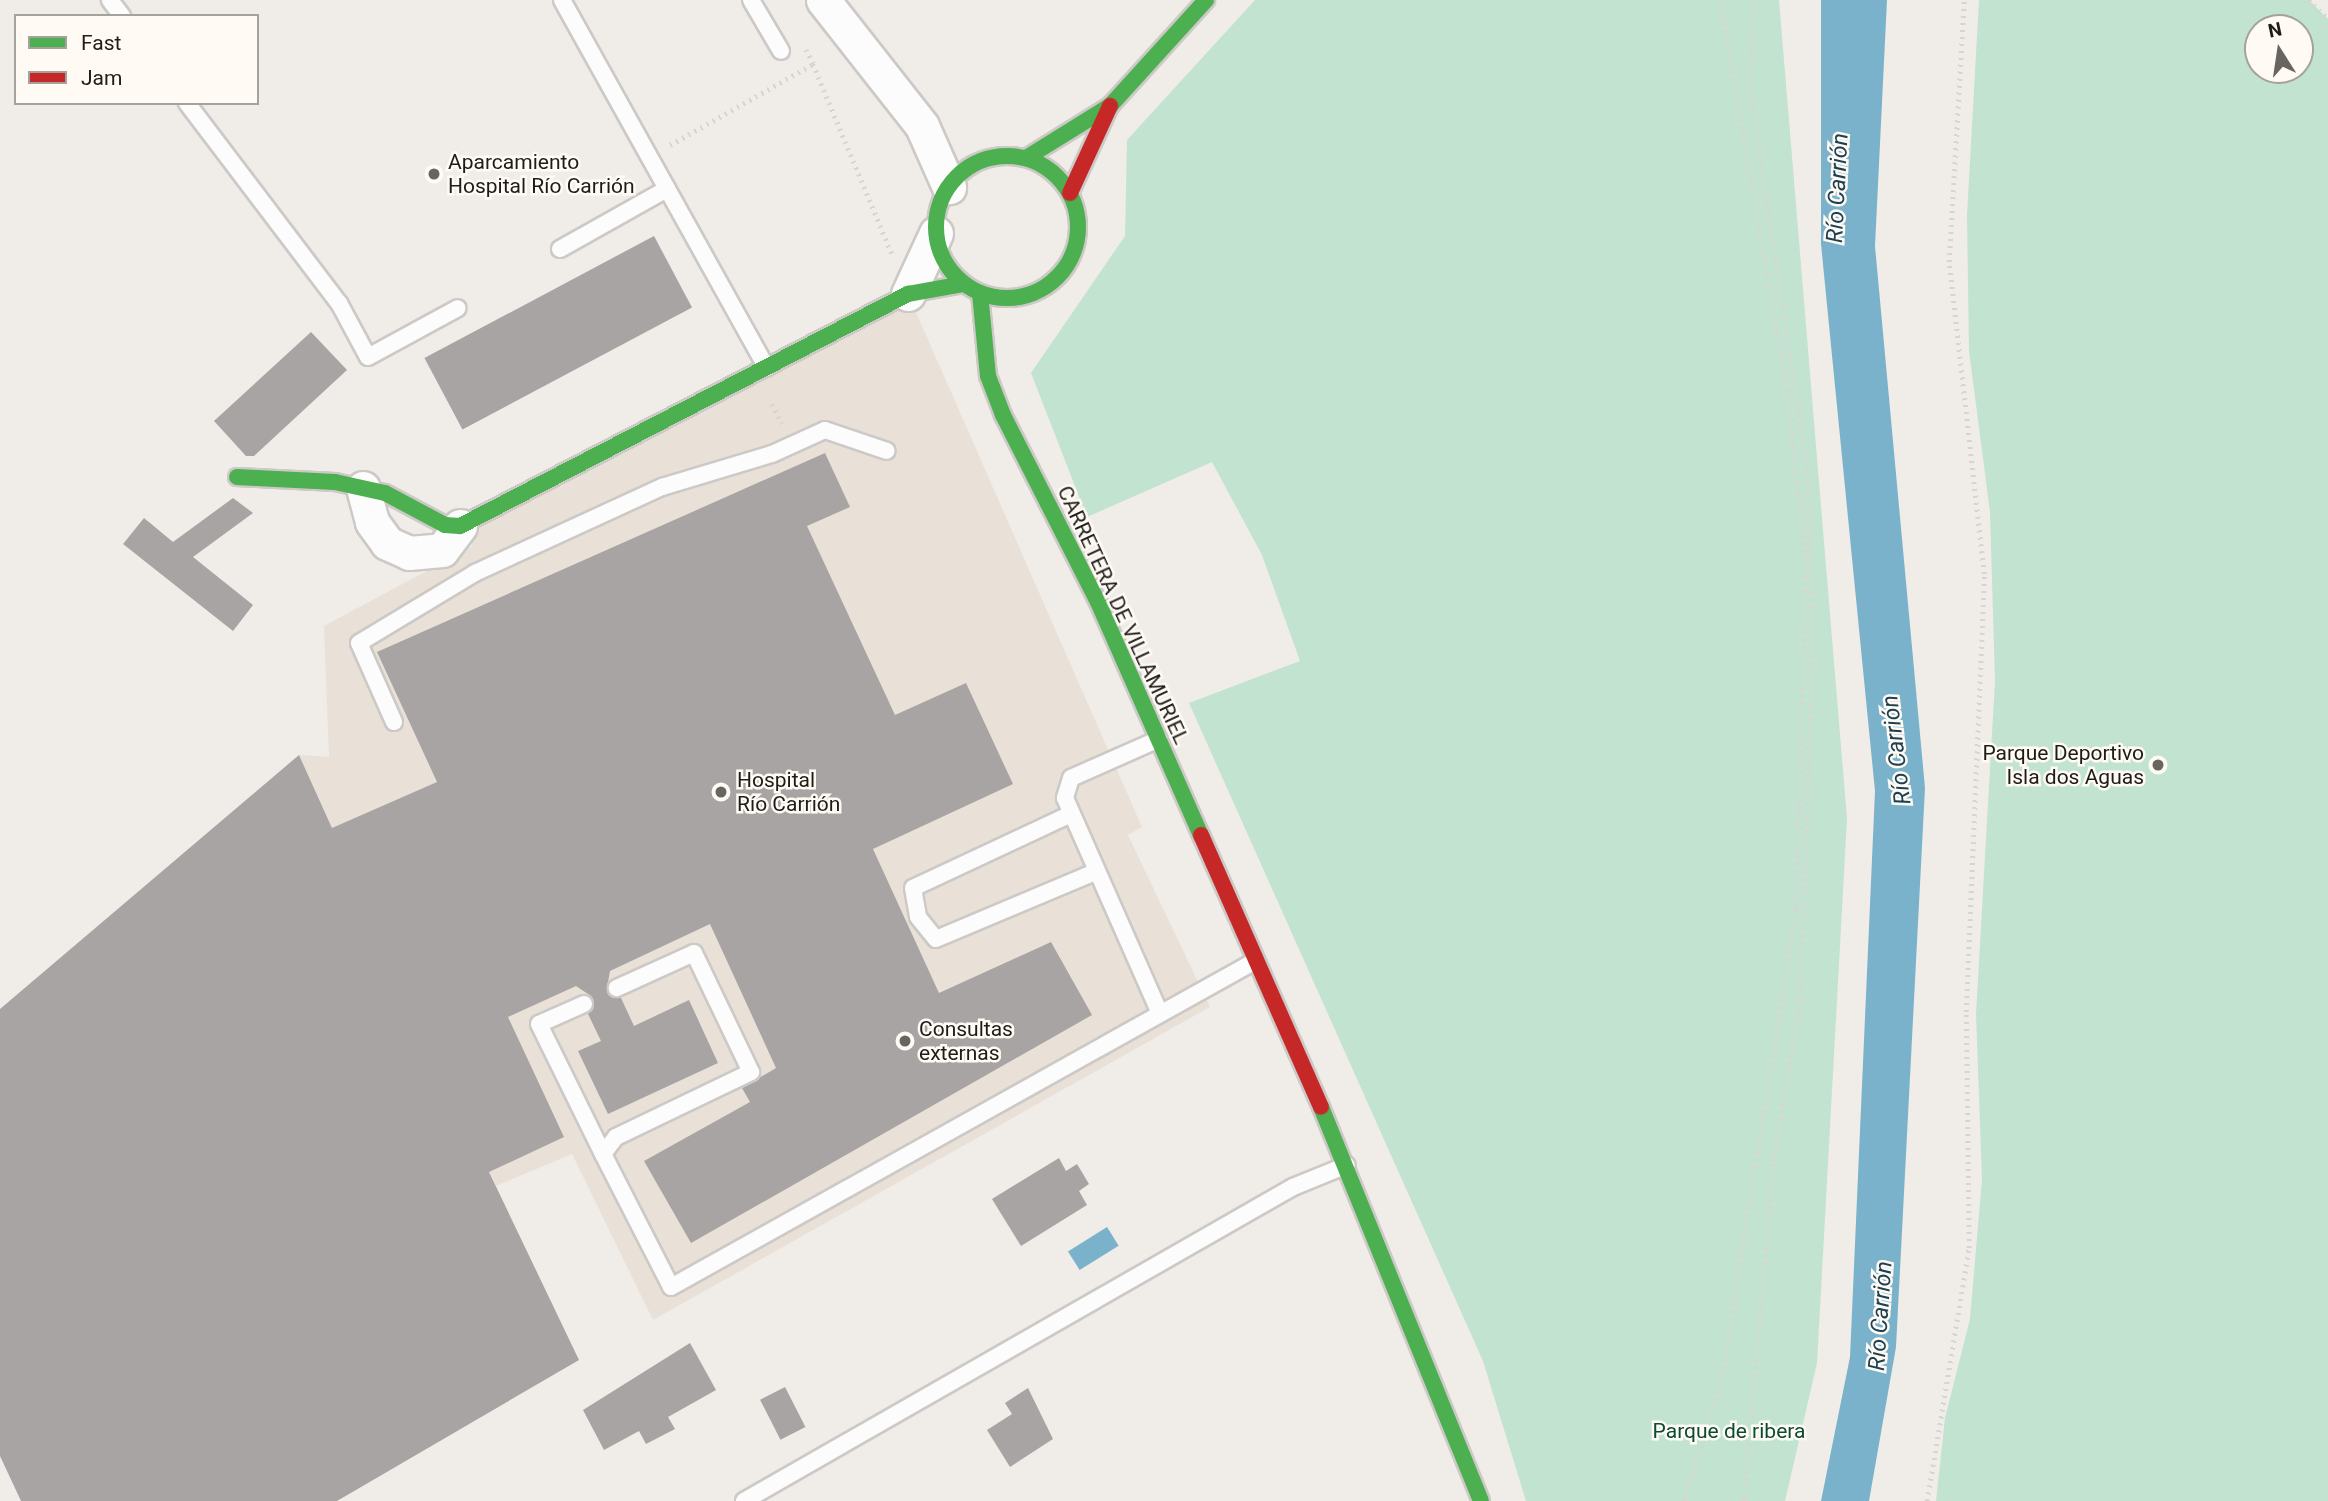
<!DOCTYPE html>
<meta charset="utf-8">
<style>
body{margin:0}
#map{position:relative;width:2328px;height:1501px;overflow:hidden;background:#f0ece8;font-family:Roboto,sans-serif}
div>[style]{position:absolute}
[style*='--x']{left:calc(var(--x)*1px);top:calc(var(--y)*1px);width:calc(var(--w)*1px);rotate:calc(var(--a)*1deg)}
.built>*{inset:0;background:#e9e1d7}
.green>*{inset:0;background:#c2e3d0}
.water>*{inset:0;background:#7bb2cb;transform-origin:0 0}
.building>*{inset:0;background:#a7a4a3;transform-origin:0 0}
.path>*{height:4.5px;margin-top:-2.25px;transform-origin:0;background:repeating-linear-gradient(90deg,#d6d5d4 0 2px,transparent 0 7px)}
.roads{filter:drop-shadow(2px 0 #ccc9c6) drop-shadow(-2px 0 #ccc9c6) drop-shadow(0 2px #ccc9c6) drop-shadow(0 -2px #ccc9c6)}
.lane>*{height:16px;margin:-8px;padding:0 8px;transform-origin:8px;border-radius:8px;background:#fdfcfc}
.street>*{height:33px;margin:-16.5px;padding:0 16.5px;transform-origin:16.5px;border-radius:16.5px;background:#fdfcfc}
.fast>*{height:16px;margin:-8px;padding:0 8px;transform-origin:8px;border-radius:8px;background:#4caf50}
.fast>.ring{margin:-8px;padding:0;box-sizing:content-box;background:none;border:16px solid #4caf50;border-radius:50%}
.jam>*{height:16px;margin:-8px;padding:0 8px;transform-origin:8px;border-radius:8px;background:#c62828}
.dots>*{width:19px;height:19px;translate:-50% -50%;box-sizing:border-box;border:4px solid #fffaf4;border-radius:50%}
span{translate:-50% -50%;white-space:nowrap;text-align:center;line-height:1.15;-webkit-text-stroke:5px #fffaf4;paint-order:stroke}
.poi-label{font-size:21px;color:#1e1c19}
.left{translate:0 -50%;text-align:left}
.right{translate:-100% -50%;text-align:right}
.street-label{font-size:21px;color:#1e1c19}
.park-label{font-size:21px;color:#0a4c33}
.water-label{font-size:23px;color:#1d4052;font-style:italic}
.legend{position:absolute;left:14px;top:14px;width:245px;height:91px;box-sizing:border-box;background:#fffaf4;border:2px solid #a5a19c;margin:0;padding:9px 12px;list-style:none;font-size:21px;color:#1e1c19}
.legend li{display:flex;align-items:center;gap:14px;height:35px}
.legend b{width:35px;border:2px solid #a5a19c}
.north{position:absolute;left:2244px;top:14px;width:70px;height:70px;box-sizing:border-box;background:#fffaf4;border:2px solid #a5a19c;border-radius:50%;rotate:348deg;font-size:19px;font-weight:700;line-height:28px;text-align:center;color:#1e1c19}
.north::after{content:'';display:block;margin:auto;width:24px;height:32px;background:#686561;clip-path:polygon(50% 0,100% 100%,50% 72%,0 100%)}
</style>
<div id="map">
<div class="built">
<div style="clip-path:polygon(908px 294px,1142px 827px,1128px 835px,1210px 1007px,653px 1320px,572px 1154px,496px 1186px,299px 755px,329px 757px,324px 626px,473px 546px,460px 526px)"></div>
</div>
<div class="green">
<div style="clip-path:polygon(1255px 0,1779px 0,1847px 819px,1817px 1363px,1785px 1501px,1526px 1501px,1483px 1361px,1189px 703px,1300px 661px,1262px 555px,1212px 462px,1087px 517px,1031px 373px,1125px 236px,1127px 140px)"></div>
<div style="clip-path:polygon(evenodd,1979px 0,2309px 0,2328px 19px,2328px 1501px,1936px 1501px,1945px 1418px,1970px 1319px,1982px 1179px,1976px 1014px,1995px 681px,1990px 512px,1969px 351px,1967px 215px,1979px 0,2300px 28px,2300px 70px,2258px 70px,2258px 28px,2300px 28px)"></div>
</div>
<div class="water">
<div style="clip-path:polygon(1821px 0,1887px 0,1875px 246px,1925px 788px,1896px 1347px,1869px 1501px,1821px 1501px,1850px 1357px,1875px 791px,1821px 244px)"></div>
<div style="left:1107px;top:1227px;width:22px;height:46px;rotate:58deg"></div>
</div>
<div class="building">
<div style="left:654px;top:236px;width:81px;height:260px;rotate:62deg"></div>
<div style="clip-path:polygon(311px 332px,347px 370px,254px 456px,246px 456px,214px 421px)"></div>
<div style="clip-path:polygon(825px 453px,850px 507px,807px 526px,895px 715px,966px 683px,1013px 784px,873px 849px,939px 993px,1051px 942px,1092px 1015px,691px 1243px,644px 1161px,750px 1102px,742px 1088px,776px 1068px,710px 924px,610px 971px,607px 988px,612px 997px,621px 998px,634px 1026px,689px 1000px,718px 1063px,608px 1114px,578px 1051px,601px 1041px,588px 1014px,591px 996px,576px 986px,508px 1017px,564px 1137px,489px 1172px,579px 1360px,337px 1501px,21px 1501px,0 1456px,0 1009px,299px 755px,332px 828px,437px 782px,377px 652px)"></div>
<div style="clip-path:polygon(233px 498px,253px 513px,193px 557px,253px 605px,233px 631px,123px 544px,144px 518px,173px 542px)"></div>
<div style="clip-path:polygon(1059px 1158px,1066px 1171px,1077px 1164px,1089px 1184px,1079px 1191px,1087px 1205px,1021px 1246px,992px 1199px)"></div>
<div style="clip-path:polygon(690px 1343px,716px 1390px,668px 1417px,675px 1429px,646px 1444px,639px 1431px,604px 1450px,583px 1410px)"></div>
<div style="left:785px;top:1387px;width:45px;height:28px;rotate:63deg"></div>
<div style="clip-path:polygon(1028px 1388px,1053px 1439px,1010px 1467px,987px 1430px,1012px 1414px,1005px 1403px)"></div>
</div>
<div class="path">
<div style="--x:2309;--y:0;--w:27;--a:45"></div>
<div style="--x:813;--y:64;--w:206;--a:67.4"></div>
<div style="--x:670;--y:145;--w:164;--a:-29.5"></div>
<div style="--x:813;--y:64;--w:16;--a:-117"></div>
<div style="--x:772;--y:404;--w:22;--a:63"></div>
<div style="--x:1684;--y:1501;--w:132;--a:-73.2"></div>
<div style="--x:1722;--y:1375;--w:474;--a:-81"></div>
<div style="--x:1796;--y:907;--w:348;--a:-88.4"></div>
<div style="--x:1806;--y:559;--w:169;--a:-96.5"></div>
<div style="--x:1787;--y:391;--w:397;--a:-99.7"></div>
<div style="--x:1744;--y:1501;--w:341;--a:-85.1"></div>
<div style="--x:1773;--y:1161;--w:163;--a:-80.5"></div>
<div style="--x:1800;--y:1000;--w:357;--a:-87.9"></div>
<div style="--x:1813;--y:643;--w:171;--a:-92"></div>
<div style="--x:1807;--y:472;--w:392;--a:-98.5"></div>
<div style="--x:1749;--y:84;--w:84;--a:-85.9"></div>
<div style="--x:1927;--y:1501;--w:256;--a:-80.6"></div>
<div style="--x:1969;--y:1248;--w:236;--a:-90.7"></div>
<div style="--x:1966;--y:1012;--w:438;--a:-87.6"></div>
<div style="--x:1984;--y:574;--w:314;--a:-96.4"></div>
<div style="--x:1949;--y:262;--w:262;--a:-86.7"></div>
</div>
<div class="roads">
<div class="lane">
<div style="--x:110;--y:0;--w:20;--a:53"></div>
<div style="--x:562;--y:0;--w:421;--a:60.9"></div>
<div style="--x:751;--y:0;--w:59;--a:59.5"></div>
<div style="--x:187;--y:103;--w:251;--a:52.8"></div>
<div style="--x:339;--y:303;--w:61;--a:61.8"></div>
<div style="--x:368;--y:357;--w:102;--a:-28.6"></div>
<div style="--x:560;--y:249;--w:123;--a:-29.3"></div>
<div style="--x:394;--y:722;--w:86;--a:-113.9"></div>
<div style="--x:359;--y:643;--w:135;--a:-31.1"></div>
<div style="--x:475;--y:573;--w:206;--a:-24.7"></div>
<div style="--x:662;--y:487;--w:115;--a:-16.7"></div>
<div style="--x:772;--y:454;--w:58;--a:-24.4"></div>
<div style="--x:825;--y:430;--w:65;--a:18.7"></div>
<div style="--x:1159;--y:739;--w:96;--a:156.1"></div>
<div style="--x:1071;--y:778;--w:21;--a:107"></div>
<div style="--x:1065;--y:798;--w:233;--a:66.2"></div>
<div style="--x:1071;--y:814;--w:174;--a:154.9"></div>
<div style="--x:913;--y:888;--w:29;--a:80"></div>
<div style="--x:918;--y:917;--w:28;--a:51"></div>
<div style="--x:936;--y:939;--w:173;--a:-22.8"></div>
<div style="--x:584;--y:1004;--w:49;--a:156"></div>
<div style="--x:539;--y:1024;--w:145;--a:63.8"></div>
<div style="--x:603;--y:1154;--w:21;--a:-53"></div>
<div style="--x:616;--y:1137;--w:150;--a:-25.7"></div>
<div style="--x:751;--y:1072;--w:132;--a:-115.6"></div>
<div style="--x:694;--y:953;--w:85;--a:155.6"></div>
<div style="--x:603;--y:1154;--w:149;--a:62.9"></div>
<div style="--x:671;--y:1287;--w:669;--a:-29.17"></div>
<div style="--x:744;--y:1501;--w:632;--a:-29.77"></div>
<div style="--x:1293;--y:1187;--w:58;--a:-22.2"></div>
</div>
<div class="street">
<div style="--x:823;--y:0;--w:160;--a:51.8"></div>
<div style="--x:922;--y:126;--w:67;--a:66.1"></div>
<div style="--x:908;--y:294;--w:67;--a:-65.3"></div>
<div style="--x:363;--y:488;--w:35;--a:75"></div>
<div style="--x:372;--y:522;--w:26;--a:54"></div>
<div style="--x:387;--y:543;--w:24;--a:24"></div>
<div style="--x:409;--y:553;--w:33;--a:-5"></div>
<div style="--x:442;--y:550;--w:30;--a:-53"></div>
</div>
<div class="fast">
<div class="ring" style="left:936px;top:156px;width:126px;height:126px"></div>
<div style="--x:1026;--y:158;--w:99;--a:-31.8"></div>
<div style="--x:1110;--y:106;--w:143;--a:-47.8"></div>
<div style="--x:980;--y:293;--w:83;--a:84.5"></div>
<div style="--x:988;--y:376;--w:42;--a:69"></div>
<div style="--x:1003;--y:415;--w:210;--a:63.1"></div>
<div style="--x:1098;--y:602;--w:255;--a:66.2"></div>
<div style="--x:237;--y:477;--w:98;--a:2.9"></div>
<div style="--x:335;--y:482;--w:51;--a:12.4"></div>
<div style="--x:385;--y:493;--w:68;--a:28.1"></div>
<div style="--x:445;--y:525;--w:15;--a:4"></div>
<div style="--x:460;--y:526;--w:505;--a:-27.38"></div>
<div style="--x:908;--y:294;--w:56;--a:-10.3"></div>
<div style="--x:1321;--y:1107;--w:425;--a:67.9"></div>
</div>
<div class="jam">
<div style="--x:1070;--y:193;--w:96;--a:-65.3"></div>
<div style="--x:1201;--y:835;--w:297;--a:66.2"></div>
</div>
</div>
<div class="dots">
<div style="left:434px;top:174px;background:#686561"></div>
<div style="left:2158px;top:765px;background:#686561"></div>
<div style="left:721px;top:792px;background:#686561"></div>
<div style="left:905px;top:1041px;background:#686561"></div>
</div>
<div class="poi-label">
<span class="left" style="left:448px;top:174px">Aparcamiento<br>Hospital Río Carrión</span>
<span class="right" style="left:2144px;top:765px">Parque Deportivo<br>Isla dos Aguas</span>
<span class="left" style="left:737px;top:792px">Hospital<br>Río Carrión</span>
<span class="left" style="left:919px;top:1041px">Consultas<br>externas</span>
</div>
<div class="street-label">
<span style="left:1123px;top:615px;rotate:65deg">CARRETERA DE VILLAMURIEL</span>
</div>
<div class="park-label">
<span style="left:1729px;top:1431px">Parque de ribera</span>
</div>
<div class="water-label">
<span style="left:1838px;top:188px;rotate:-87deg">Río Carrión</span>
<span style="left:1897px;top:750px;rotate:-97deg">Río Carrión</span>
<span style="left:1881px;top:1316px;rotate:-86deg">Río Carrión</span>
</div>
<ul class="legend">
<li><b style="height:9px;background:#4caf50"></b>Fast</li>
<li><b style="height:9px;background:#c62828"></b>Jam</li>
</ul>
<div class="north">N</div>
</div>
